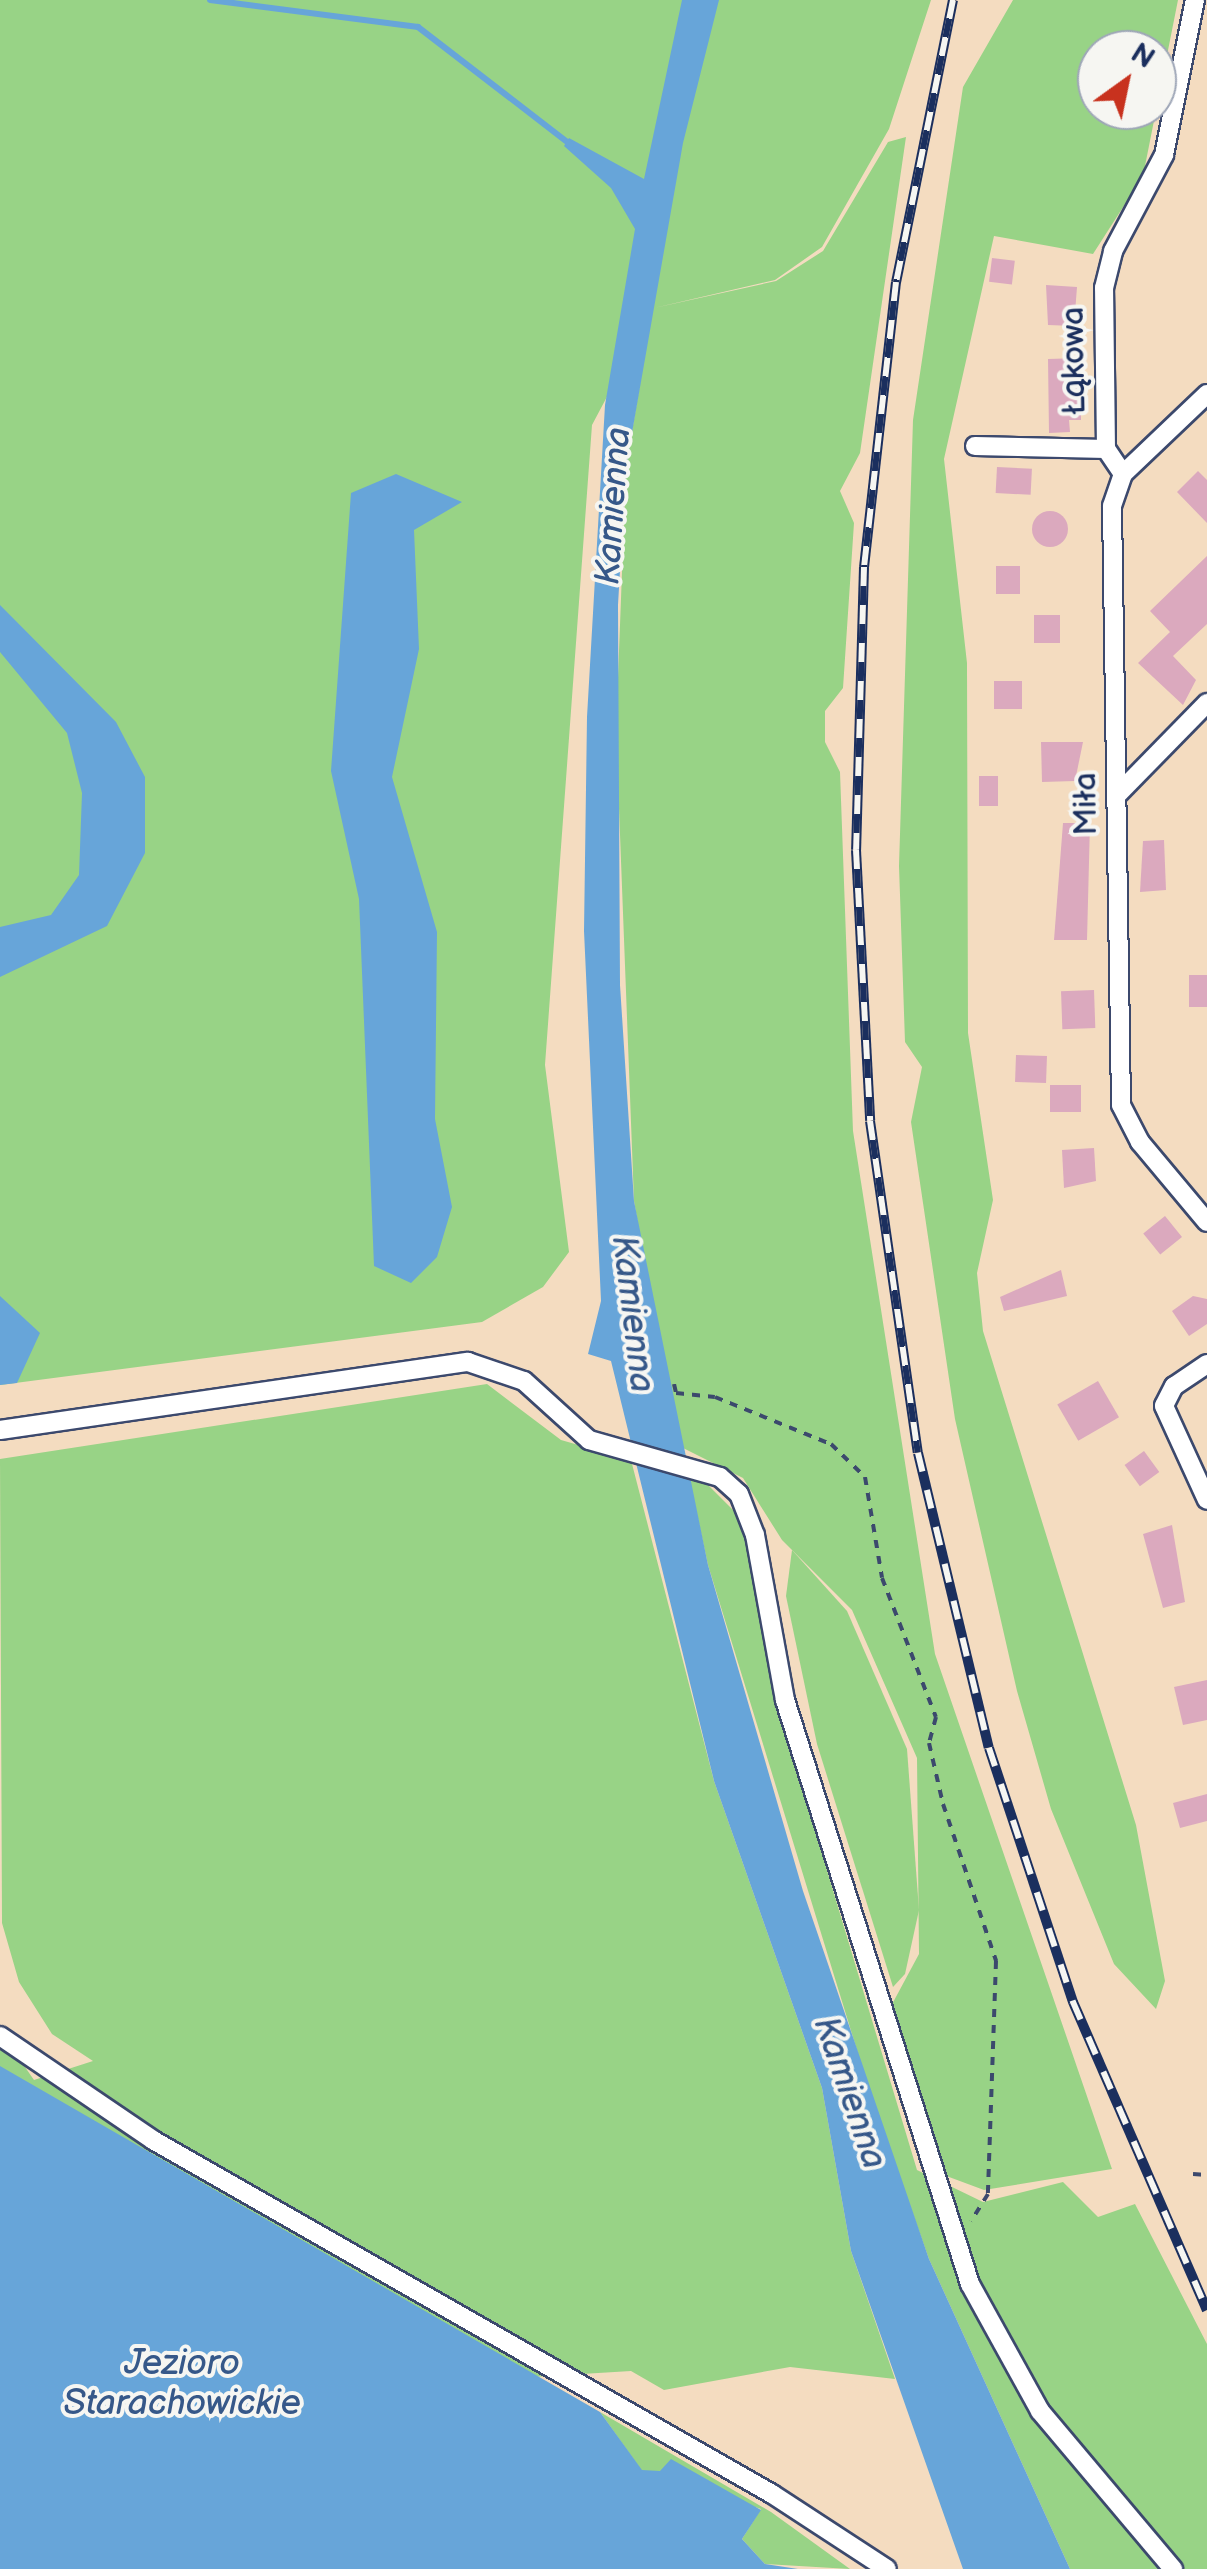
<!DOCTYPE html>
<meta charset="utf-8">
<style>
body{margin:0}
#map{position:relative;width:1207px;height:2569px;overflow:hidden;background:#f4dcc0;font-family:"Balsamiq Sans",sans-serif}
div>[style]{position:absolute}
[style*='--x']{left:calc(var(--x)*1px);top:calc(var(--y)*1px);width:calc(var(--w)*1px);rotate:calc(var(--a)*1deg)}
.green>*{inset:0;background:#98d386}
.water>*{inset:0;background:#67a5d9}
.stream>*{height:6px;margin:-3px;padding:0 3px;transform-origin:3px;border-radius:3px;background:#67a5d9}
.building>*{inset:0;background:#dba9be;transform-origin:0 0}
.round{border-radius:50%}
.path>*{height:4px;margin-top:-2px;transform-origin:0;background:repeating-linear-gradient(90deg,#3c496d 0 8px,transparent 0 16px)}
.roads{filter:drop-shadow(2px 0 #3c496d) drop-shadow(-2px 0 #3c496d) drop-shadow(0 2px #3c496d) drop-shadow(0 -2px #3c496d)}
.street>*{height:18px;margin:-9px;padding:0 9px;transform-origin:9px;border-radius:9px;background:#fff}
.rail>*{height:10px;margin-top:-5px;transform-origin:0;background:repeating-linear-gradient(90deg,#f6f6f2 0 19px,#1b2f5e 0 38px);box-sizing:border-box;border-block:2px solid #1b2f5e}
span{translate:-50% -50%;white-space:nowrap;text-align:center;line-height:1.15;-webkit-text-stroke:8px #f6f6f2;paint-order:stroke}
.street-label{font-size:32px;color:#1b2f5e}
.water-label{font-size:35px;color:#365889;font-style:italic}
.north{position:absolute;left:1077px;top:30px;width:100px;height:100px;box-sizing:border-box;background:#f6f6f2;border:2px solid #9ea6b7;border-radius:50%;rotate:33deg;font-size:28px;font-weight:700;line-height:40px;text-align:center;color:#1b2f5e}
.north::after{content:'';display:block;margin:auto;width:35px;height:45px;background:#c8321e;clip-path:polygon(50% 0,100% 100%,50% 72%,0 100%)}
</style>
<div id="map">
<div class="green">
<div style="clip-path:polygon(0 0,931px 0,889px 129px,822px 247px,775px 280px,654px 308px,776px 281px,823px 251px,888px 142px,906px 137px,860px 453px,840px 491px,854px 523px,843px 688px,825px 711px,825px 742px,840px 772px,853px 1131px,935px 1654px,1112px 2169px,984px 2190px,941px 2174px,890px 2008px,919px 1954px,917px 1758px,852px 1610px,782px 1540px,743px 1478px,683px 1448px,670px 1409px,634px 1201px,616px 730px,626px 467px,652px 312px,592px 425px,545px 1065px,569px 1252px,543px 1287px,482px 1322px,0 1385px)"></div>
<div style="clip-path:polygon(evenodd,1013px 0,1178px 0,1143px 176px,1093px 254px,994px 236px,944px 459px,967px 663px,968px 1033px,993px 1200px,977px 1273px,983px 1331px,1136px 1825px,1165px 1981px,1156px 2009px,1114px 1964px,1051px 1809px,1017px 1691px,955px 1419px,911px 1122px,922px 1067px,905px 1042px,899px 866px,913px 420px,963px 87px,1013px 0,1097px 50px,1157px 50px,1157px 110px,1097px 110px,1097px 50px)"></div>
<div style="clip-path:polygon(487px 1384px,561px 1440px,631px 1460px,714px 1781px,822px 2088px,851px 2251px,895px 2379px,790px 2367px,664px 2390px,631px 2371px,0 2410px,0 2031px,34px 2080px,93px 2061px,52px 2034px,19px 1982px,2px 1923px,0 1459px)"></div>
<div style="clip-path:polygon(698px 1475px,741px 1518px,774px 1694px,917px 2170px,983px 2202px,1063px 2182px,1098px 2217px,1135px 2204px,1207px 2344px,1207px 2569px,1070px 2569px,929px 2259px,872px 2099px,708px 1565px,690px 1482px)"></div>
<div style="clip-path:polygon(792px 1550px,847px 1611px,907px 1749px,919px 1910px,905px 1974px,893px 1987px,817px 1744px,786px 1596px)"></div>
<div style="clip-path:polygon(600px 2412px,771px 2512px,850px 2569px,765px 2564px,742px 2539px,761px 2509px,642px 2471px)"></div>
</div>
<div class="water">
<div style="clip-path:polygon(682px 0,719px 0,683px 143px,626px 467px,618px 605px,620px 985px,634px 1201px,708px 1565px,803px 1891px,929px 2259px,1070px 2569px,963px 2569px,851px 2251px,822px 2088px,714px 1781px,611px 1361px,588px 1354px,601px 1301px,584px 931px,587px 717px,605px 405px,635px 229px,611px 188px,564px 146px,569px 138px,644px 179px)"></div>
<div style="clip-path:polygon(396px 474px,462px 502px,414px 530px,419px 649px,392px 777px,437px 932px,435px 1119px,452px 1207px,437px 1257px,411px 1283px,374px 1266px,359px 899px,331px 771px,351px 493px)"></div>
<div style="clip-path:polygon(0 605px,116px 722px,145px 777px,145px 853px,107px 926px,0 977px,0 927px,51px 915px,79px 875px,82px 793px,67px 733px,0 652px)"></div>
<div style="clip-path:polygon(0 1296px,40px 1333px,17px 1383px,0 1385px)"></div>
<div style="clip-path:polygon(0 2066px,600px 2412px,642px 2470px,660px 2471px,671px 2459px,761px 2510px,742px 2539px,765px 2564px,798px 2569px,0 2569px)"></div>
</div>
<div class="stream">
<div style="--x:210;--y:0;--w:210;--a:7.4"></div>
<div style="--x:418;--y:27;--w:193;--a:37.6"></div>
</div>
<div class="building">
<div style="left:992px;top:258px;width:23px;height:24px;rotate:7deg"></div>
<div style="clip-path:polygon(1046px 285px,1077px 287px,1074px 326px,1048px 325px)"></div>
<div style="clip-path:polygon(1080px 358px,1081px 420px,1069px 420px,1070px 432px,1049px 433px,1048px 359px)"></div>
<div style="left:997px;top:467px;width:35px;height:26px;rotate:3deg"></div>
<div style="clip-path:polygon(1198px 471px,1207px 480px,1207px 523px,1177px 492px)"></div>
<div class="round" style="left:1032px;top:511px;width:36px;height:36px"></div>
<div style="clip-path:polygon(1207px 556px,1207px 624px,1173px 656px,1196px 680px,1183px 705px,1138px 663px,1170px 632px,1150px 611px)"></div>
<div style="left:996px;top:566px;width:24px;height:28px"></div>
<div style="left:1034px;top:615px;width:26px;height:28px"></div>
<div style="left:994px;top:681px;width:28px;height:28px"></div>
<div style="clip-path:polygon(1041px 742px,1083px 742px,1075px 781px,1042px 782px)"></div>
<div style="left:979px;top:776px;width:19px;height:30px"></div>
<div style="clip-path:polygon(1063px 823px,1090px 823px,1087px 940px,1054px 940px)"></div>
<div style="clip-path:polygon(1164px 840px,1166px 890px,1140px 892px,1143px 841px)"></div>
<div style="left:1189px;top:975px;width:18px;height:32px"></div>
<div style="left:1094px;top:990px;width:38px;height:33px;rotate:88deg"></div>
<div style="left:1016px;top:1055px;width:31px;height:27px;rotate:2deg"></div>
<div style="left:1050px;top:1085px;width:31px;height:27px"></div>
<div style="clip-path:polygon(1094px 1148px,1096px 1181px,1064px 1188px,1062px 1150px)"></div>
<div style="left:1165px;top:1216px;width:27px;height:28px;rotate:51deg"></div>
<div style="clip-path:polygon(1061px 1270px,1067px 1296px,1004px 1311px,1000px 1297px)"></div>
<div style="clip-path:polygon(1193px 1296px,1207px 1299px,1207px 1324px,1189px 1336px,1172px 1311px)"></div>
<div style="left:1098px;top:1381px;width:42px;height:47px;rotate:60deg"></div>
<div style="left:1144px;top:1451px;width:26px;height:24px;rotate:54deg"></div>
<div style="clip-path:polygon(1172px 1525px,1185px 1602px,1163px 1608px,1143px 1534px)"></div>
<div style="clip-path:polygon(1207px 1680px,1207px 1720px,1183px 1725px,1174px 1687px)"></div>
<div style="clip-path:polygon(1207px 1794px,1207px 1821px,1180px 1828px,1173px 1803px)"></div>
</div>
<div class="path">
<div style="--x:674;--y:1384;--w:9;--a:77"></div>
<div style="--x:676;--y:1393;--w:39;--a:6"></div>
<div style="--x:715;--y:1397;--w:125;--a:22.1"></div>
<div style="--x:831;--y:1444;--w:47;--a:44.1"></div>
<div style="--x:865;--y:1477;--w:102;--a:80.4"></div>
<div style="--x:882;--y:1578;--w:149;--a:68.8"></div>
<div style="--x:936;--y:1717;--w:27;--a:105"></div>
<div style="--x:929;--y:1743;--w:63;--a:77.1"></div>
<div style="--x:943;--y:1804;--w:166;--a:71.3"></div>
<div style="--x:996;--y:1961;--w:233;--a:92"></div>
<div style="--x:988;--y:2194;--w:32;--a:122"></div>
<div style="--x:1193;--y:2174;--w:14;--a:4"></div>
</div>
<div class="roads">
<div class="street">
<div style="--x:1207;--y:394;--w:116;--a:136.4"></div>
<div style="--x:1123;--y:474;--w:34;--a:109"></div>
<div style="--x:1112;--y:506;--w:599;--a:89.14"></div>
<div style="--x:1121;--y:1105;--w:42;--a:62.8"></div>
<div style="--x:1140;--y:1142;--w:104;--a:50.1"></div>
<div style="--x:975;--y:446;--w:131;--a:1.3"></div>
<div style="--x:1123;--y:474;--w:30;--a:-124"></div>
<div style="--x:1106;--y:449;--w:161;--a:-90.7"></div>
<div style="--x:1104;--y:288;--w:38;--a:-76"></div>
<div style="--x:1113;--y:251;--w:109;--a:-62"></div>
<div style="--x:1164;--y:155;--w:158;--a:-78.7"></div>
<div style="--x:1117;--y:795;--w:129;--a:-45.6"></div>
<div style="--x:1207;--y:1364;--w:40;--a:146"></div>
<div style="--x:1174;--y:1386;--w:22;--a:117"></div>
<div style="--x:1164;--y:1406;--w:103;--a:65.4"></div>
<div style="--x:0;--y:1430;--w:473;--a:-8.3"></div>
<div style="--x:468;--y:1362;--w:59;--a:18.7"></div>
<div style="--x:524;--y:1381;--w:88;--a:42.2"></div>
<div style="--x:589;--y:1440;--w:136;--a:15.8"></div>
<div style="--x:720;--y:1477;--w:25;--a:42"></div>
<div style="--x:739;--y:1494;--w:44;--a:68.7"></div>
<div style="--x:755;--y:1535;--w:168;--a:79.7"></div>
<div style="--x:785;--y:1700;--w:613;--a:72.42"></div>
<div style="--x:970;--y:2284;--w:145;--a:61.1"></div>
<div style="--x:1040;--y:2411;--w:207;--a:49.9"></div>
<div style="--x:0;--y:2036;--w:185;--a:34.2"></div>
<div style="--x:153;--y:2140;--w:713;--a:29.76"></div>
<div style="--x:772;--y:2494;--w:137;--a:33.1"></div>
</div>
</div>
<div class="rail">
<div style="--x:953;--y:0;--w:288;--a:101.4"></div>
<div style="--x:896;--y:282;--w:287;--a:96.4"></div>
<div style="--x:864;--y:567;--w:283;--a:91.6"></div>
<div style="--x:856;--y:850;--w:271;--a:87"></div>
<div style="--x:870;--y:1121;--w:335;--a:81.8"></div>
<div style="--x:918;--y:1453;--w:303;--a:76.5"></div>
<div style="--x:989;--y:1748;--w:268;--a:71.7"></div>
<div style="--x:1073;--y:2002;--w:336;--a:66.5"></div>
</div>
<div class="street-label">
<span style="left:1075px;top:361px;rotate:-91deg">Łąkowa</span>
<span style="left:1087px;top:804px;rotate:-91deg">Miła</span>
</div>
<div class="water-label">
<span style="left:614px;top:506px;rotate:-86deg">Kamienna</span>
<span style="left:632px;top:1314px;rotate:83deg">Kamienna</span>
<span style="left:849px;top:2093px;rotate:71deg">Kamienna</span>
<span style="left:182px;top:2384px">Jezioro<br>Starachowickie</span>
</div>
<div class="north">N</div>
</div>
